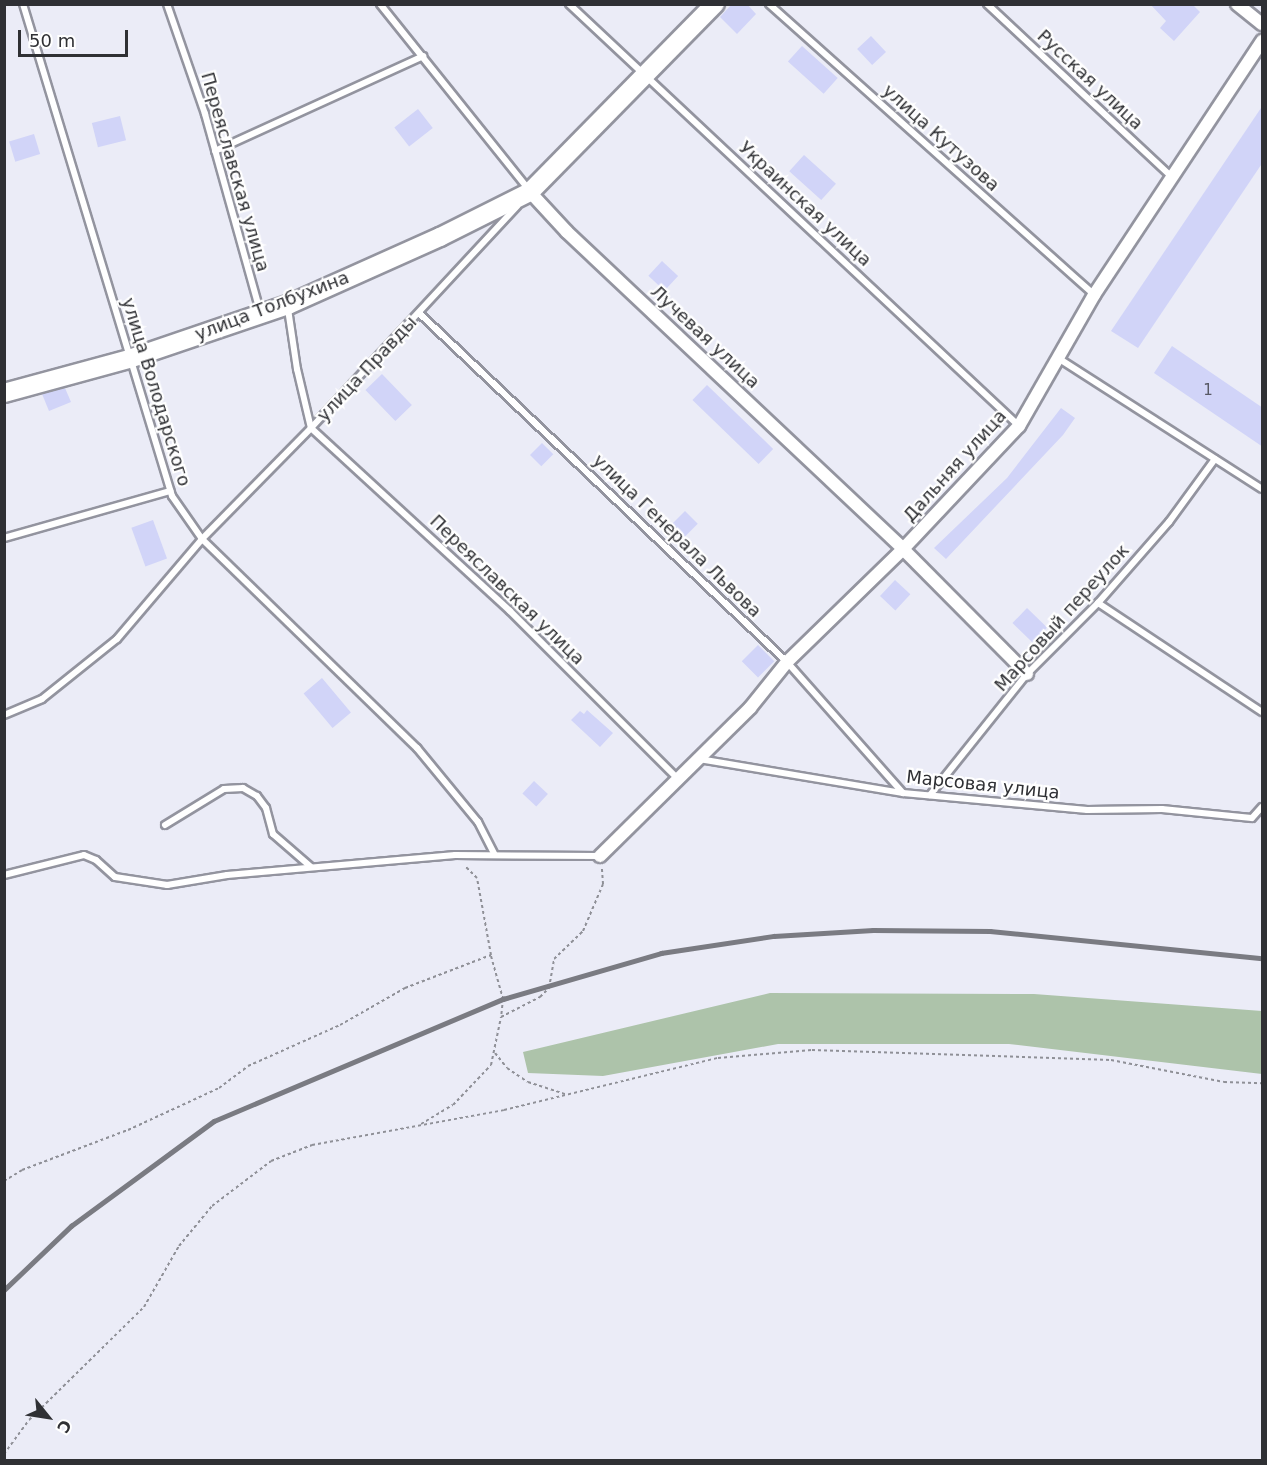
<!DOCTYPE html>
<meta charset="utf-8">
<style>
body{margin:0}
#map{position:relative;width:1267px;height:1465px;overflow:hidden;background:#ebecf7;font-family:"DejaVu Sans",sans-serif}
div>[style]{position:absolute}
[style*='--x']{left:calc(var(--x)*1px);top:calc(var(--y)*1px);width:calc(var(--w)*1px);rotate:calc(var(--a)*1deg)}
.green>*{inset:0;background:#adc3aa}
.building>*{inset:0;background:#d1d4f8;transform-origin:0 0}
.path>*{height:2px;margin-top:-1px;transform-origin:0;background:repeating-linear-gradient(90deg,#8f9097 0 3px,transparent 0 6px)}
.roads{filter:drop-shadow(2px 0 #93949f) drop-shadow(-2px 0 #93949f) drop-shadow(0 2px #93949f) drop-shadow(0 -2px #93949f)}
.lane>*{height:6px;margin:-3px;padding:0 3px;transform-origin:3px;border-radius:3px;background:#fff}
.street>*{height:12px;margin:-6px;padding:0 6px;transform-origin:6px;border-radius:6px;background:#fff}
.secondary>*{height:18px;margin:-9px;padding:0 9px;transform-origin:9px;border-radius:9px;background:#fff}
.rail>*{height:4.5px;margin:-2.25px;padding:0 2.25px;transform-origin:2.25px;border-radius:2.25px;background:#7a7b82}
span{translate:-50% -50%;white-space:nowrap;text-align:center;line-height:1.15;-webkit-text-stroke:4.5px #fff;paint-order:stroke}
.number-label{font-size:15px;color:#585965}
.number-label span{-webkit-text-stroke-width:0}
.street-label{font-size:18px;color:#2f3034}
.frame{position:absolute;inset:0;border:6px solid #2f3034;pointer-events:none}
.north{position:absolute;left:18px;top:1387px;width:60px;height:60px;-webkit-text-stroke:4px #fff;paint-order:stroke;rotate:120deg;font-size:16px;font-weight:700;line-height:24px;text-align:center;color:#2f3034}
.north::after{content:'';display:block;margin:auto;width:21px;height:27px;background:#2f3034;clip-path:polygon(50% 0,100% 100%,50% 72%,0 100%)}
.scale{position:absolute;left:18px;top:30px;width:110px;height:27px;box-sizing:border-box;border:3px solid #2f3034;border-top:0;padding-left:8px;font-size:18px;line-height:21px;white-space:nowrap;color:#2f3034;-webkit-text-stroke:4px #fff;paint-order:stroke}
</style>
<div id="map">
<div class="green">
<div style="clip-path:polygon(770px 993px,1034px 994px,1262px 1011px,1262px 1074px,1009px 1044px,778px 1044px,603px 1076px,528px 1073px,523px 1052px)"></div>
</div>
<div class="building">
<div style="clip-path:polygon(732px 4px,747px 4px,756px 14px,737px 34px,720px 17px)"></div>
<div style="clip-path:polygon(1150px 4px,1192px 4px,1200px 12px,1174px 41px,1160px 28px,1166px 21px)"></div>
<div style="left:871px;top:36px;width:22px;height:19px;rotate:47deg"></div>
<div style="left:802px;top:46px;width:48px;height:21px;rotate:42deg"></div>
<div style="clip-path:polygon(1263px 105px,1263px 162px,1138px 348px,1111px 331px)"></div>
<div style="left:418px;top:109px;width:24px;height:30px;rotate:52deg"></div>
<div style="left:120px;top:116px;width:25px;height:29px;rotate:76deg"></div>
<div style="left:34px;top:134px;width:21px;height:26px;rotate:73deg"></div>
<div style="left:804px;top:155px;width:43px;height:22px;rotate:42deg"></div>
<div style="left:662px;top:261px;width:22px;height:20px;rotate:43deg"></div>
<div style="clip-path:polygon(1172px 346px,1263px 408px,1263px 447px,1154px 373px)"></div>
<div style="left:382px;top:374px;width:43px;height:23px;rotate:46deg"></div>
<div style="left:707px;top:385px;width:92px;height:21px;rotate:44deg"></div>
<div style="clip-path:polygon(65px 388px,71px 402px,49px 411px,42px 394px)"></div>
<div style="clip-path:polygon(1061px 408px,1075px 418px,1063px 435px,946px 559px,934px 548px,1007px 478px)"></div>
<div style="left:542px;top:443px;width:16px;height:17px;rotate:45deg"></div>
<div style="left:685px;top:511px;width:18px;height:18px;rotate:45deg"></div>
<div style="left:153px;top:520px;width:41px;height:23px;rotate:70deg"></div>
<div style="left:895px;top:580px;width:21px;height:22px;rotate:43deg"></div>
<div style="left:1027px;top:608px;width:28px;height:21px;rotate:44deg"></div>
<div style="left:758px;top:645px;width:23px;height:23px;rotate:45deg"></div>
<div style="left:322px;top:678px;width:45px;height:24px;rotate:50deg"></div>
<div style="clip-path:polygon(587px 710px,613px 733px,600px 747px,571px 720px,580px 711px,584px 714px)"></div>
<div style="left:534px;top:781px;width:19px;height:17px;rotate:43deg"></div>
</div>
<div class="path">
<div style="--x:491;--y:956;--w:45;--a:74.4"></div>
<div style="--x:503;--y:999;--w:18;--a:96"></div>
<div style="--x:495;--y:1053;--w:19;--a:51"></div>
<div style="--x:507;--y:1068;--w:25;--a:34"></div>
<div style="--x:528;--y:1082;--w:40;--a:18"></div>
<div style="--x:421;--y:1124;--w:37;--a:-31"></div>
<div style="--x:453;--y:1105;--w:55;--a:-46.5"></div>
<div style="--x:491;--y:1065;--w:49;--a:-78.2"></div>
<div style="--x:501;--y:1017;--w:44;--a:-27.1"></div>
<div style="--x:540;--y:997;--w:13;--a:-45"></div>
<div style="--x:549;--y:988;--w:29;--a:-80"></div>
<div style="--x:554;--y:959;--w:40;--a:-44"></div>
<div style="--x:583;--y:931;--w:51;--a:-66.9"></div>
<div style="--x:603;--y:884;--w:15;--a:-94"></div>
<div style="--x:4;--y:1181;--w:21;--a:-31"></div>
<div style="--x:22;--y:1170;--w:113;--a:-20.7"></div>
<div style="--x:128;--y:1130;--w:100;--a:-24.8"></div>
<div style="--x:219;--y:1088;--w:36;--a:-37"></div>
<div style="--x:248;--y:1066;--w:101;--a:-24"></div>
<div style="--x:340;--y:1025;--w:75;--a:-29.6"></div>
<div style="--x:405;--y:988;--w:92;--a:-21"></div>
<div style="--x:491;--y:955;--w:78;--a:-100.3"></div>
<div style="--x:477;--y:878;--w:17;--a:-135"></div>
<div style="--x:4;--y:1454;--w:42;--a:-53.7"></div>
<div style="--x:29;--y:1420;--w:161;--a:-44.5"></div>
<div style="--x:144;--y:1307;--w:70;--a:-60.2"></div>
<div style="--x:179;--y:1246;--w:52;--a:-50.5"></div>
<div style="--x:212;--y:1206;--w:74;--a:-37.3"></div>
<div style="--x:271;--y:1161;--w:44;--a:-21.3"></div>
<div style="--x:312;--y:1145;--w:195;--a:-10.3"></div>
<div style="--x:504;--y:1110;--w:220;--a:-13.7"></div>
<div style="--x:718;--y:1058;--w:94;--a:-4.9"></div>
<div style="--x:812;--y:1050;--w:299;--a:1.9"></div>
<div style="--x:1111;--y:1060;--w:115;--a:11"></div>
<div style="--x:1224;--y:1082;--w:38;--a:2"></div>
</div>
<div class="roads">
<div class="lane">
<div style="--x:23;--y:4;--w:514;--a:73.15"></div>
<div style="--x:172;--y:496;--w:52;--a:55.1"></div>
<div style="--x:202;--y:539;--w:300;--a:44.2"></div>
<div style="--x:417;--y:748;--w:96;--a:50.5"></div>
<div style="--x:478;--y:822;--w:37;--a:63"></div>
<div style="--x:167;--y:4;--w:116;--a:70.9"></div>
<div style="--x:205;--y:114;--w:205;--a:74.4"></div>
<div style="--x:380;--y:4;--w:237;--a:51.3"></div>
<div style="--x:569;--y:4;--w:617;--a:43.16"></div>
<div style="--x:769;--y:4;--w:436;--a:41.8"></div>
<div style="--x:987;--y:4;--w:253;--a:43.1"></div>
<div style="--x:215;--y:151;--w:229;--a:-24.5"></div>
<div style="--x:288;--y:309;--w:61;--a:81.5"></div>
<div style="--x:297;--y:369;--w:61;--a:76.7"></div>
<div style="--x:311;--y:428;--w:270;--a:42.6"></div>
<div style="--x:510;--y:611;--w:238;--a:45"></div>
<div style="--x:419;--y:313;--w:507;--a:43.48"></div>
<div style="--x:787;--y:662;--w:175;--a:48.5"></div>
<div style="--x:1058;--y:358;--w:242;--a:32.7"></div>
<div style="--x:4;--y:538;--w:173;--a:-15.8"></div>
<div style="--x:1098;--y:603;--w:197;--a:33.6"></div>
<div style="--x:4;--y:715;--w:41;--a:-22.8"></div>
<div style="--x:42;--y:699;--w:96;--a:-38.7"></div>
<div style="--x:117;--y:639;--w:131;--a:-49.6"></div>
<div style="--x:202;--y:539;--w:156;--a:-45.5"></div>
<div style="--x:311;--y:428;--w:303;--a:-47.1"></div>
<div style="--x:699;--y:759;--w:207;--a:9.5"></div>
<div style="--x:903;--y:793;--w:185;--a:5.3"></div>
<div style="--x:1087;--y:810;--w:75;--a:-0.8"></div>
<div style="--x:1162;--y:809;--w:90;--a:5.7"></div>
<div style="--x:1252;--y:818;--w:15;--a:-48"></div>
<div style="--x:930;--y:795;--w:155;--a:-51.3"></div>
<div style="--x:1027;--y:674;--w:100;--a:-45"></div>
<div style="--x:1098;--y:603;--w:108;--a:-48.8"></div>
<div style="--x:1169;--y:522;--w:78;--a:-53.9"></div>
<div style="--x:165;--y:825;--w:69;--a:-31.4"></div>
<div style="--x:224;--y:789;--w:19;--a:-3"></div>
<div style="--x:243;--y:788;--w:16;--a:30"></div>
<div style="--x:257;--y:796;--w:15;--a:53"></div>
<div style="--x:266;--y:808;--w:27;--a:75"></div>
<div style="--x:273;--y:834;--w:50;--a:41"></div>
<div style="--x:4;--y:875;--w:82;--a:-14"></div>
<div style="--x:84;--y:855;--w:13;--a:23"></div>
<div style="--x:96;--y:860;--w:25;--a:42"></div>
<div style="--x:115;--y:877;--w:53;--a:8.7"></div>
<div style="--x:167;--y:885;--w:61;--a:-9.5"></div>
<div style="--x:227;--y:875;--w:229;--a:-5"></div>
<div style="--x:455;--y:855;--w:145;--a:0.4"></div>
</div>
<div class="street">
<div style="--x:1237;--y:4;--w:32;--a:39"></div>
<div style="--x:530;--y:192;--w:54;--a:47.2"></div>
<div style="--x:567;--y:232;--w:462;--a:43.3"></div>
<div style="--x:903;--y:549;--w:176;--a:45.2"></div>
<div style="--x:600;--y:856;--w:211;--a:-44.6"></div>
<div style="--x:750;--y:708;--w:59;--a:-51.2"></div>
<div style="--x:787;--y:662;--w:162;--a:-44.2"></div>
<div style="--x:903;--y:549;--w:169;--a:-46.7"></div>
<div style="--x:1019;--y:426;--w:151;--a:-60.2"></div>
<div style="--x:1094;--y:295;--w:305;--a:-56.5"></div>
</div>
<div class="secondary">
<div style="--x:4;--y:393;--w:130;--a:-15.2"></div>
<div style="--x:129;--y:359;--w:168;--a:-18.8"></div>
<div style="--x:288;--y:305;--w:167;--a:-24.1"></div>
<div style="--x:440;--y:237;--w:101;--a:-26.6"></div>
<div style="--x:530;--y:192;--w:264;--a:-45.5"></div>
</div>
</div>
<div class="rail">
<div style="--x:4;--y:1290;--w:93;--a:-43.7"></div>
<div style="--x:71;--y:1226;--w:177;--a:-36.3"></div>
<div style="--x:214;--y:1121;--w:314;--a:-22.9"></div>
<div style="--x:503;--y:999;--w:165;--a:-16.2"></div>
<div style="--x:661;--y:953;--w:114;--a:-8.6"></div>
<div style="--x:774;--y:936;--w:99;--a:-3.5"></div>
<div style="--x:873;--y:930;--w:117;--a:0.5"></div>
<div style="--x:990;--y:931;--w:273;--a:5.7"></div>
</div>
<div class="number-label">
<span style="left:1208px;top:391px">1</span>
</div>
<div class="street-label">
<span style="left:1090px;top:80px;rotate:43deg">Русская улица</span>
<span style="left:941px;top:138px;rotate:42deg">улица Кутузова</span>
<span style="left:235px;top:172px;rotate:74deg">Переяславская улица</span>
<span style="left:805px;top:204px;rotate:43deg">Украинская улица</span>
<span style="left:272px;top:306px;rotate:-21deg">улица Толбухина</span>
<span style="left:705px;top:337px;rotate:43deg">Лучевая улица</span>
<span style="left:367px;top:369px;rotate:-47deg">улица Правды</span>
<span style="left:156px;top:392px;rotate:73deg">улица Володарского</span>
<span style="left:955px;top:466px;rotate:-48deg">Дальняя улица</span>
<span style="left:677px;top:536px;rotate:44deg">улица Генерала Львова</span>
<span style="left:507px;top:590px;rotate:44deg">Переяславская улица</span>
<span style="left:1062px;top:618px;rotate:-48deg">Марсовый переулок</span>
<span style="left:983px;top:785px;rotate:6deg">Марсовая улица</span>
</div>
<div class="frame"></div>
<div class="north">С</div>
<div class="scale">50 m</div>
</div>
